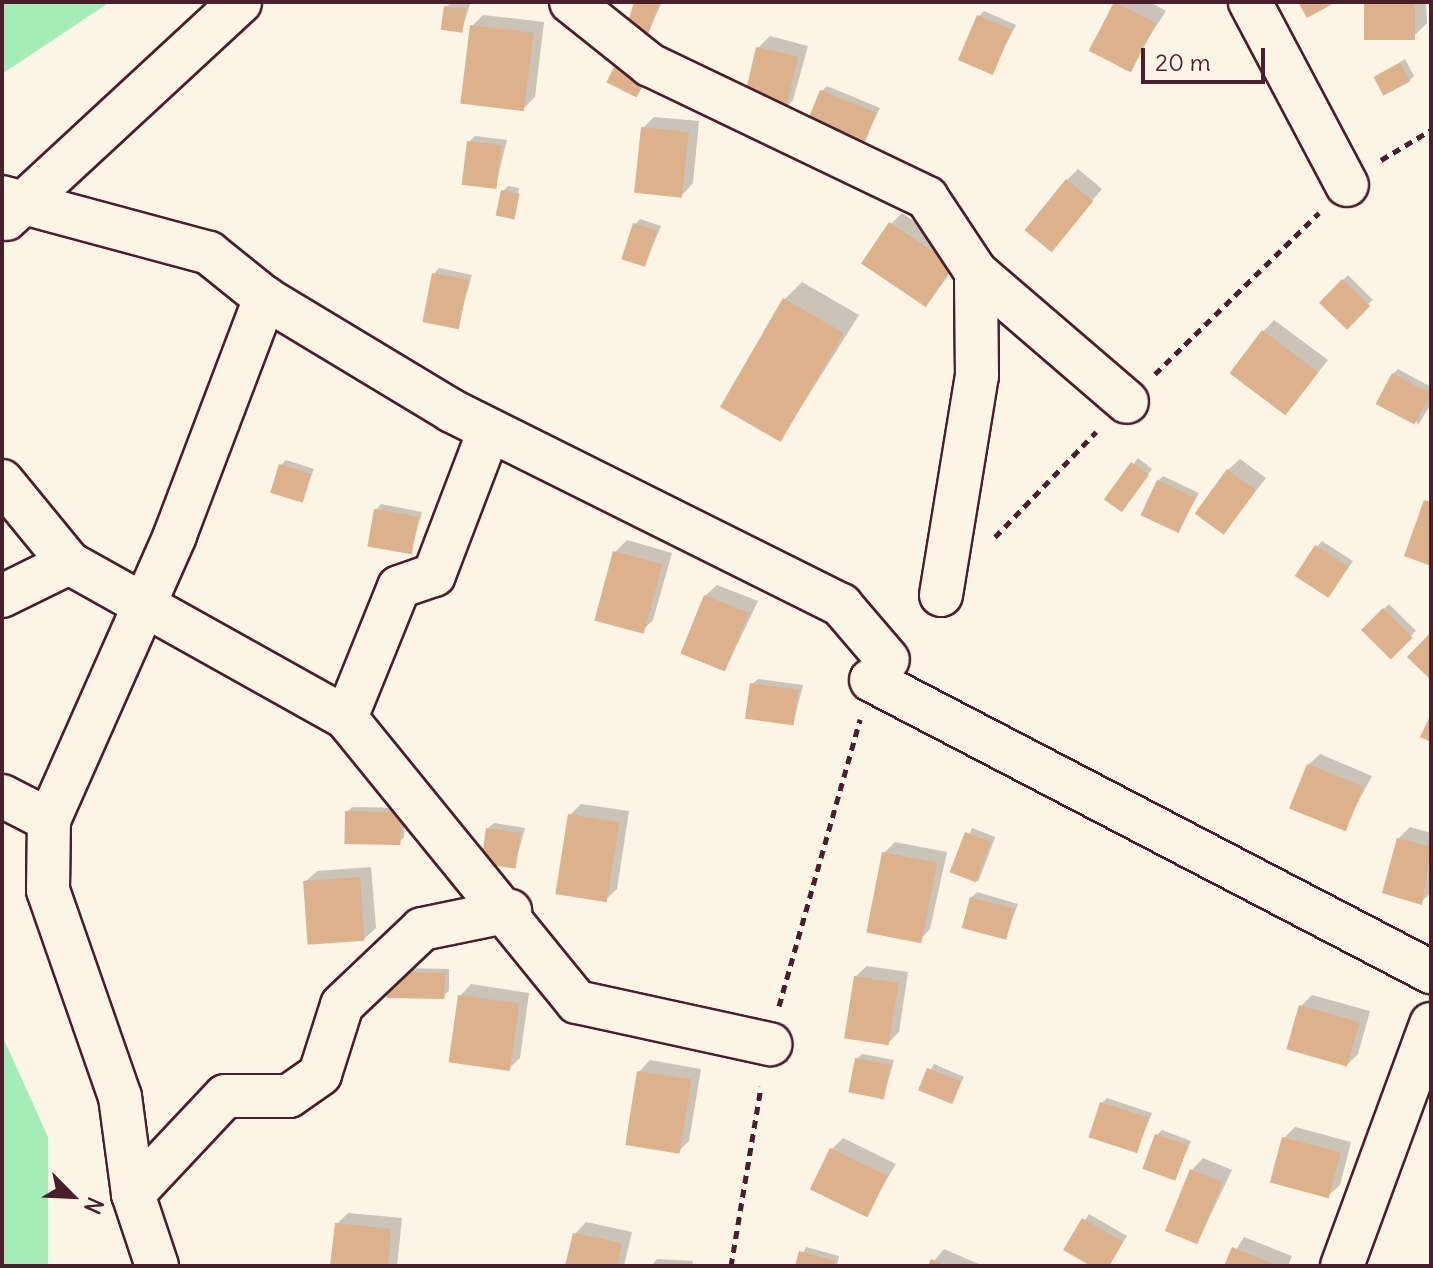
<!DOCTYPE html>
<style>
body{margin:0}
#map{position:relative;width:1433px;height:1268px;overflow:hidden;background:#fcf5e5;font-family:Delius,sans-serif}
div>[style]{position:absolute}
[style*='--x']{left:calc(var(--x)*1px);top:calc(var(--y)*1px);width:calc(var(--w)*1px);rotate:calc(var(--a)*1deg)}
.green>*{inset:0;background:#a5ecb9}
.shadow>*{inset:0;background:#0003;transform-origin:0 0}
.building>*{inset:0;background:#dcb18c;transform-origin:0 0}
.path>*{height:5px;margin-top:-2.5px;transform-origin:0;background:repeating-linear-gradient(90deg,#4a1f2b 0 8px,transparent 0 14px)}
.roads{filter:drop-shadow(2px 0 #4a1f2b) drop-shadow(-2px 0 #4a1f2b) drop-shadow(0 2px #4a1f2b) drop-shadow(0 -2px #4a1f2b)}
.minor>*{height:42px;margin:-21px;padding:0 21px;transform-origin:21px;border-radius:21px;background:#fcf5e5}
span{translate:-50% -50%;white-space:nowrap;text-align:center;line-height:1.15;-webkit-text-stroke:6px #fcf5e5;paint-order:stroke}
.frame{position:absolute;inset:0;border:4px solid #4a1f2b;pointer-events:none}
.north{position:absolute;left:32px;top:1156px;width:80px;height:80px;-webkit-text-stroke:6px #fcf5e5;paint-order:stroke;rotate:114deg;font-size:22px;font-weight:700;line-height:32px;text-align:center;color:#4a1f2b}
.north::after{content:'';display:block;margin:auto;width:28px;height:36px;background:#4a1f2b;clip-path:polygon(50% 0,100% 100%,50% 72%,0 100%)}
.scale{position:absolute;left:1141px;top:48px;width:124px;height:36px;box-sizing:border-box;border:4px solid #4a1f2b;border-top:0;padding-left:10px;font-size:24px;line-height:28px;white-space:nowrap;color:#4a1f2b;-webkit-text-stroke:6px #fcf5e5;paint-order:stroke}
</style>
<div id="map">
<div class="green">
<div style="clip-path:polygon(2px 2px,110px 2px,2px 74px)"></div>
<div style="clip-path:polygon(2px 1035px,48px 1137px,48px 1266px,2px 1266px)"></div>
</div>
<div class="shadow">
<div style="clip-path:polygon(452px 2px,470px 4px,462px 30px,446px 7px)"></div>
<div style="clip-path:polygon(636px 2px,662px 2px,648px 33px)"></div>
<div style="clip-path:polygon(1116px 2px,1150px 2px,1166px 11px,1127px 71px,1089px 49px)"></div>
<div style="clip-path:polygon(1366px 2px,1426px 2px,1427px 23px,1416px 34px)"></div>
<div style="clip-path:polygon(984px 11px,1016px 25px,991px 73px,979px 16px)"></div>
<div style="clip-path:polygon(483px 15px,544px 22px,535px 97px,524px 108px,472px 26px)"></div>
<div style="clip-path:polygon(770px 36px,808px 46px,793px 100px,782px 112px,758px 48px)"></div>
<div style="clip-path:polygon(1405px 59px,1414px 76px,1409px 81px,1376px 76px)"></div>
<div style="clip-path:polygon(827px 86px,880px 108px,864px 140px,822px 91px)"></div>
<div style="clip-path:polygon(654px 117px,699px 121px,693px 183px,682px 195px,643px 128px)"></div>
<div style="clip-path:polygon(475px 136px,507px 140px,495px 188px,469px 142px)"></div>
<div style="clip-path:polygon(1078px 169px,1102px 189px,1060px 238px,1067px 180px)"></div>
<div style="clip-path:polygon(508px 186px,519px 188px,515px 217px,503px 191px)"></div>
<div style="clip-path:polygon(902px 213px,964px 254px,926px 306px,891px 224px)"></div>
<div style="clip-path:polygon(640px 219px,661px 226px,645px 264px,635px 224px)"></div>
<div style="clip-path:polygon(439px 268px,472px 275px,457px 328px,434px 274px)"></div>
<div style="left:1348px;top:275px;width:35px;height:37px;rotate:45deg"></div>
<div style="clip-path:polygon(802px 282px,859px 315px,781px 439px,785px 299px)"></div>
<div style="clip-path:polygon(1274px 320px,1328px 360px,1287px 413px,1263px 332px)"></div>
<div style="clip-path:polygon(1398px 369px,1431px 387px,1431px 404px,1418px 425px,1393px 374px)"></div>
<div style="clip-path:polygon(1138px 458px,1152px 469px,1126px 505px,1106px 499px)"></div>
<div style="clip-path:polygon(1240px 459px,1266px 478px,1224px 532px,1228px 470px)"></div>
<div style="clip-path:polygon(286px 460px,314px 469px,301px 501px,281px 465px)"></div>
<div style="clip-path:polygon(1163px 476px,1199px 493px,1179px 530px,1158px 481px)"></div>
<div style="clip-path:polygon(381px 504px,422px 512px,411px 552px,376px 510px)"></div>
<div style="clip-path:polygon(627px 540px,672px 553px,653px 620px,642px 631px,615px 552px)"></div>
<div style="clip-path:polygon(1322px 541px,1353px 561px,1329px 596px,1317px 547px)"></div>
<div style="clip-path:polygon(717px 585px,758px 601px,725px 670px,705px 596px)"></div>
<div style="left:1389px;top:604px;width:38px;height:37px;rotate:45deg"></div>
<div style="clip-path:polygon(758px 679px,803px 685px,793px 724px,752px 684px)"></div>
<div style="clip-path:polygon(1320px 754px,1372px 776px,1344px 828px,1308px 765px)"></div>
<div style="clip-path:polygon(581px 804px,629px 811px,617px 889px,605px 900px,570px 815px)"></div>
<div style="clip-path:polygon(352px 807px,405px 808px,404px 837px,399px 843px,347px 812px)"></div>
<div style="clip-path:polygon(494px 823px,525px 828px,514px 868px,488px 828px)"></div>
<div style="clip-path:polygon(1410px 827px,1431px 833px,1431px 893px,1421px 902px,1398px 839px)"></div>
<div style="left:972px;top:828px;width:25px;height:48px;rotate:21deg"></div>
<div style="clip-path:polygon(895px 842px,947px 852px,930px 929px,919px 941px,884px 853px)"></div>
<div style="clip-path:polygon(371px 867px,376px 928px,364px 939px,305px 882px,317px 871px)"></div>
<div style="clip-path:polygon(977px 892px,1018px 904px,1005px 938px,971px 898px)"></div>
<div style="clip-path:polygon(867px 966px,908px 972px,899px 1032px,888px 1043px,855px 977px)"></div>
<div style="clip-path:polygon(394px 968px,449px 969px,449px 991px,443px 996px)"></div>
<div style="clip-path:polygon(471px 984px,529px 993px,520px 1058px,508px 1069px,460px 996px)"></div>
<div style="clip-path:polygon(1312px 995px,1370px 1011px,1358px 1054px,1347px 1065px,1301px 1006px)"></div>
<div style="clip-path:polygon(862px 1054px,894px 1060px,884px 1096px,857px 1059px)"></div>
<div style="clip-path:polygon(650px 1060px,701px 1069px,689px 1141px,678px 1152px,639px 1072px)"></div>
<div style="clip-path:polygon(934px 1064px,964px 1077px,950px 1103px,920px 1089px)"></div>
<div style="clip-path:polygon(1107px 1098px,1152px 1113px,1137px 1150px,1102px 1103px)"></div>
<div style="clip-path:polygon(1295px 1127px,1351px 1142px,1340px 1185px,1328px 1196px,1284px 1138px)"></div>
<div style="clip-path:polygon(1162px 1130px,1191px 1141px,1175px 1179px,1157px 1135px)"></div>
<div style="clip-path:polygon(843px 1138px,896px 1164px,865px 1215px,832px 1149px)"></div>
<div style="clip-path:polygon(1203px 1158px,1232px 1170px,1197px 1243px,1192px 1170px)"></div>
<div style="clip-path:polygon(348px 1213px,402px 1218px,397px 1266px,332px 1266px,337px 1224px)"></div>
<div style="clip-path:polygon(1089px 1214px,1127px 1236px,1109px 1266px,1066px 1249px)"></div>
<div style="clip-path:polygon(586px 1222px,632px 1232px,624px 1266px,567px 1266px,575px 1234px)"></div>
<div style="clip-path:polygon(1244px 1237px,1292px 1256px,1288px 1266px,1226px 1266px)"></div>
<div style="clip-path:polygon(806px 1247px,839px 1256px,837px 1266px,797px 1266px)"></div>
<div style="clip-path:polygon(944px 1249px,981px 1265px,980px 1266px,930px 1266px)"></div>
<div style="clip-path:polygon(657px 1259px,693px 1261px,692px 1266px,651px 1266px)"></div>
</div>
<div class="building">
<div style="clip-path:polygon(634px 2px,659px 2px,648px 35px,626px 28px)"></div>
<div style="left:1114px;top:2px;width:47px;height:55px;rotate:27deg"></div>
<div style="clip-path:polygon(1298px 2px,1336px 2px,1307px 18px)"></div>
<div style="left:1364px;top:2px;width:51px;height:38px"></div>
<div style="left:444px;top:6px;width:22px;height:24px;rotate:8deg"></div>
<div style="left:977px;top:15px;width:38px;height:49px;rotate:23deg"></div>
<div style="left:470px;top:25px;width:64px;height:79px;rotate:7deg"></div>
<div style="left:756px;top:47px;width:43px;height:58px;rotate:13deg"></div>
<div style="left:1400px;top:63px;width:21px;height:30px;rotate:62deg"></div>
<div style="left:614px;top:67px;width:34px;height:17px;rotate:27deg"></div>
<div style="left:820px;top:90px;width:61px;height:31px;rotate:22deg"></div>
<div style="left:641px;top:127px;width:48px;height:66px;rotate:6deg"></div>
<div style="left:467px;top:141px;width:35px;height:44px;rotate:7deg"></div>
<div style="left:1066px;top:179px;width:35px;height:66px;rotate:39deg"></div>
<div style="left:501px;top:190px;width:19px;height:26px;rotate:12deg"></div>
<div style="left:889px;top:222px;width:78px;height:50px;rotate:34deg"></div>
<div style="left:633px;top:223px;width:25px;height:38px;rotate:18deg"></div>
<div style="left:432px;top:273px;width:37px;height:50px;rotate:11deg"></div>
<div style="left:1342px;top:279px;width:39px;height:33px;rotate:44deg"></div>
<div style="left:783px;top:298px;width:70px;height:126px;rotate:30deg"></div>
<div style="left:1262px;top:330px;width:70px;height:54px;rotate:37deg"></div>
<div style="left:1392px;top:373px;width:44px;height:35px;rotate:28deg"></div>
<div style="left:1131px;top:462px;width:22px;height:46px;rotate:36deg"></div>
<div style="left:279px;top:464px;width:34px;height:30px;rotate:17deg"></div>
<div style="left:1227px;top:469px;width:36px;height:55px;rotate:36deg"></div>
<div style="left:1157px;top:480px;width:42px;height:39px;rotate:25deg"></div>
<div style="clip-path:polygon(1424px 500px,1431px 502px,1431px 566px,1404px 556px)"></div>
<div style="left:374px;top:509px;width:45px;height:38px;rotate:10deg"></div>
<div style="left:1315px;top:545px;width:40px;height:37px;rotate:33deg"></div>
<div style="left:613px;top:551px;width:51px;height:72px;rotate:15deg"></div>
<div style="left:704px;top:595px;width:48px;height:63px;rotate:22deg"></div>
<div style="left:1383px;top:608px;width:42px;height:31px;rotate:45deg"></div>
<div style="clip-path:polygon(1431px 632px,1431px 680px,1407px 657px)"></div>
<div style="left:750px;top:683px;width:49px;height:36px;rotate:8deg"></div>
<div style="clip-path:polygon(1431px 714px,1431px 742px,1420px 737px)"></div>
<div style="left:1307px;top:764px;width:61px;height:48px;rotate:22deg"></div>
<div style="left:345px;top:811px;width:56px;height:33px;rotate:1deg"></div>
<div style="left:568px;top:814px;width:52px;height:81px;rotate:9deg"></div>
<div style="left:486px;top:828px;width:35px;height:36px;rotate:8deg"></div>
<div style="left:965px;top:832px;width:28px;height:43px;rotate:21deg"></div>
<div style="clip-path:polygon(1397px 838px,1431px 847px,1422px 905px,1382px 893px)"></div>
<div style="left:882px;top:852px;width:56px;height:82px;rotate:11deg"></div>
<div style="left:360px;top:877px;width:64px;height:57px;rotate:86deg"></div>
<div style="left:970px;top:897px;width:46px;height:32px;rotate:15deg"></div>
<div style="left:387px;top:972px;width:58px;height:26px;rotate:1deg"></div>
<div style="left:854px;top:976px;width:45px;height:63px;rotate:9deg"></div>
<div style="left:458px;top:995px;width:62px;height:68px;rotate:8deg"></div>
<div style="left:1299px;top:1005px;width:63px;height:46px;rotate:16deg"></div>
<div style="left:855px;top:1058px;width:36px;height:35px;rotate:11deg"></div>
<div style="left:927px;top:1068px;width:37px;height:24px;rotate:22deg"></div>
<div style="left:637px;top:1071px;width:55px;height:75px;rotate:9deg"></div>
<div style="left:1100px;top:1102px;width:51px;height:37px;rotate:18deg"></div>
<div style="left:1155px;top:1134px;width:35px;height:37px;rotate:20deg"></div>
<div style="left:1282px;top:1137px;width:61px;height:47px;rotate:15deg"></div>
<div style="left:830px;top:1148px;width:64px;height:46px;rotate:26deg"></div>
<div style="left:1190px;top:1169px;width:35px;height:67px;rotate:22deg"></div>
<div style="clip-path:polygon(1082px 1218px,1123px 1242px,1109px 1266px,1091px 1266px,1063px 1250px)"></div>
<div style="clip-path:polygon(335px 1223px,391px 1229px,388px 1266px,330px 1266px)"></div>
<div style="clip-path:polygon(573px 1233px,622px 1243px,617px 1266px,565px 1266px)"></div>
<div style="clip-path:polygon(1232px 1247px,1278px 1266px,1224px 1266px)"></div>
<div style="clip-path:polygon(799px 1251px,835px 1261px,834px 1266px,795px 1266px)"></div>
<div style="clip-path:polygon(931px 1259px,948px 1266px,928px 1266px)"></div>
</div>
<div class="path">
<div style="--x:1381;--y:160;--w:58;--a:-31"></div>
<div style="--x:1155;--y:374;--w:230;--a:-44.5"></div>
<div style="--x:995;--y:537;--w:146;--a:-46.1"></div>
<div style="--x:779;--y:1006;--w:298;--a:-74.2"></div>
<div style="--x:731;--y:1266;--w:182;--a:-80.5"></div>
</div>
<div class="roads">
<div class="minor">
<div style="--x:571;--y:2;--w:101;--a:38.6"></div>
<div style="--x:650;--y:65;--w:307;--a:25.6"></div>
<div style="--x:927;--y:198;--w:89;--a:56.5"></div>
<div style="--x:976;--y:272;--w:199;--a:40.7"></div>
<div style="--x:1250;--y:2;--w:207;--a:62.1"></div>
<div style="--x:2;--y:197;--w:214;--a:15.1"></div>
<div style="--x:209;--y:253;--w:72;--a:38.8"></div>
<div style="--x:265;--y:298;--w:218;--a:31.1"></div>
<div style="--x:452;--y:411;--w:435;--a:26.5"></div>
<div style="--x:841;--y:605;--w:72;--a:49.5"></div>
<div style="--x:6;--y:219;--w:319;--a:-42.8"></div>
<div style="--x:2;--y:481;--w:106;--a:50.7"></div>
<div style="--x:69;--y:563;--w:317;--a:29.2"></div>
<div style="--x:346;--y:718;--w:366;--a:50.9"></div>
<div style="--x:577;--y:1002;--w:198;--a:12.3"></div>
<div style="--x:941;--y:595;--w:222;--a:-80.7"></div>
<div style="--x:977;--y:376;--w:104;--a:-90.6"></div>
<div style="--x:2;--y:596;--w:75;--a:-26.2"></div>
<div style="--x:871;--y:680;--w:632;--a:27.54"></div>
<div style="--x:346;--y:718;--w:141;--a:-68"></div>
<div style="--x:399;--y:587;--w:37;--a:-19"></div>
<div style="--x:434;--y:575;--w:154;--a:-69.1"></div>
<div style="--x:2;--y:796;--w:53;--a:27.1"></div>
<div style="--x:133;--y:1194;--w:134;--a:-46.8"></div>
<div style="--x:225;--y:1096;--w:64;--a:0"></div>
<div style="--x:289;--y:1096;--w:38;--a:-35"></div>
<div style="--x:320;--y:1074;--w:72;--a:-72.3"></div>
<div style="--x:342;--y:1005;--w:110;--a:-43.5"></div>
<div style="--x:422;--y:929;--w:90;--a:-11.6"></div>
<div style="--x:157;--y:1266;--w:76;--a:-108.4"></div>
<div style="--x:133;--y:1194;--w:98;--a:-97.6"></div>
<div style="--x:120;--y:1097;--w:219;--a:-109.2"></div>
<div style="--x:48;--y:890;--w:70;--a:-89.2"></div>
<div style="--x:49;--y:820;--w:312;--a:-66.1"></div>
<div style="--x:175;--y:535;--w:254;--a:-69.2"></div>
<div style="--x:1342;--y:1266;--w:258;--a:-69.8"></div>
</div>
</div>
<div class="frame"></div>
<div class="north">N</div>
<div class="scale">20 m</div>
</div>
